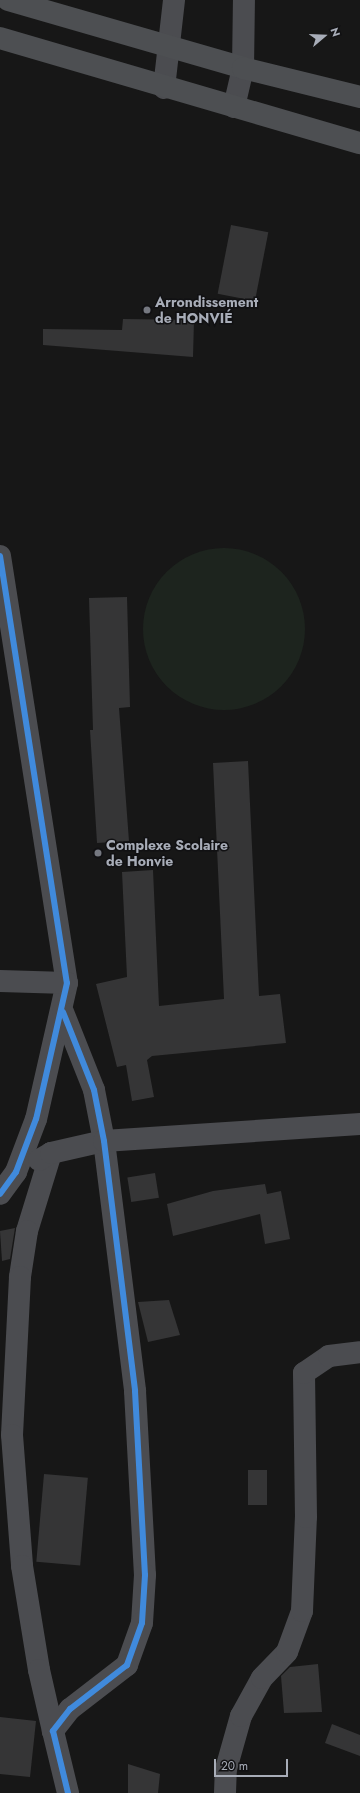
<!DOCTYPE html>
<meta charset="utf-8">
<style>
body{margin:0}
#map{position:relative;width:360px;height:1793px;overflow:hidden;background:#171717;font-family:Jost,sans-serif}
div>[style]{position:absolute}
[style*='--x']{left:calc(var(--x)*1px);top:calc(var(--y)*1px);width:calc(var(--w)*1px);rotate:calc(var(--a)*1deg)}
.green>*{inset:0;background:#1d241e}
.round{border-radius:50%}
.building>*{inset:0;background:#353536;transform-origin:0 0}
.street>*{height:22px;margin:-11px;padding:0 11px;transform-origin:11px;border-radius:11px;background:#4b4c50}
.primary>*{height:22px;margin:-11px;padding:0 11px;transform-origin:11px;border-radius:11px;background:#4d4f52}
.cycleway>*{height:6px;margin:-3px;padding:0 3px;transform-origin:3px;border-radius:3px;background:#408adc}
.dots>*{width:11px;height:11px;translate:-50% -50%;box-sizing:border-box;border:2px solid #111113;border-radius:50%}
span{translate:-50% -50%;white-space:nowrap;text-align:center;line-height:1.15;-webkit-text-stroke:3px #111113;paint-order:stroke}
.poi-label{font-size:14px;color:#a8adb8;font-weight:700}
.left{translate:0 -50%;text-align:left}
.north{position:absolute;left:304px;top:16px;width:40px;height:40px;-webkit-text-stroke:3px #111113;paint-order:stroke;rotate:71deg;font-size:11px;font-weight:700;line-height:16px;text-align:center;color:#a8adb8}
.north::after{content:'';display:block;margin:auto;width:14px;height:18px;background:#a8adb8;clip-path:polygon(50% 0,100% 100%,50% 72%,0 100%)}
.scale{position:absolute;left:214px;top:1759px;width:74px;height:18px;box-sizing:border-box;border:2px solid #a8adb8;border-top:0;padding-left:5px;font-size:12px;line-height:14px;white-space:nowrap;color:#a8adb8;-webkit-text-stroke:3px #111113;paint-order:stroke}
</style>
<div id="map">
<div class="green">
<div class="round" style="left:143px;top:548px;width:162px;height:162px"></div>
</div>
<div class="building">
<div style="left:231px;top:225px;width:38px;height:70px;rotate:11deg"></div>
<div style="clip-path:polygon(123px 319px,194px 320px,193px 357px,43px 345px,43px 329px,122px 330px)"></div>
<div style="clip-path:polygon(127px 597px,130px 707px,119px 708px,129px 841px,97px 843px,90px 730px,93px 730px,89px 598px)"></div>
<div style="clip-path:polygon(248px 761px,259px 996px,280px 994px,286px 1043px,152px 1056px,147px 1060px,154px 1097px,132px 1101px,126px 1065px,117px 1067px,96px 984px,127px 977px,122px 872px,153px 870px,159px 1006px,224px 999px,213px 763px)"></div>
<div style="left:155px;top:1173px;width:25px;height:28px;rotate:81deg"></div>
<div style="clip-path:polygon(265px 1184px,267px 1194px,281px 1191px,290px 1239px,265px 1244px,260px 1214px,173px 1236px,167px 1204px,213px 1191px)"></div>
<div style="clip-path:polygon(15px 1228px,10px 1259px,2px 1261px,0 1231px)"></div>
<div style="clip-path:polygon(169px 1300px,180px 1335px,148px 1342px,138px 1302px)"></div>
<div style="left:248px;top:1470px;width:19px;height:35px"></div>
<div style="left:44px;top:1474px;width:44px;height:88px;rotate:5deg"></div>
<div style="clip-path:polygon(318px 1664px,322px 1712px,284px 1713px,281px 1676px,290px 1667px)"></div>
<div style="clip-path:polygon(0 1717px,36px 1721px,30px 1777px,0 1774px)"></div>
<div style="clip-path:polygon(332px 1724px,360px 1735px,360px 1756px,325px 1743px)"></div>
<div style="clip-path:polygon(128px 1764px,160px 1774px,158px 1793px,128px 1793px)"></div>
</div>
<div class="street">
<div style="--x:164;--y:88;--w:89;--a:-83.5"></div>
<div style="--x:234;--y:107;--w:40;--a:-77"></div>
<div style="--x:243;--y:68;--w:68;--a:-89.2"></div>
<div style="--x:0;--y:556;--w:432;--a:81.1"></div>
<div style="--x:67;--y:983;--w:139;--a:102.8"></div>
<div style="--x:36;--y:1119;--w:57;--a:110.7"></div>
<div style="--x:16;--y:1172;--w:27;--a:126"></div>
<div style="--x:0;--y:981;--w:67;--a:1.7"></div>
<div style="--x:63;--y:1012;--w:84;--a:68.3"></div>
<div style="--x:94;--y:1090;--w:52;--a:78.9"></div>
<div style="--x:104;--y:1141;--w:252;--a:82.9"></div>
<div style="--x:135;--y:1391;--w:184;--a:86.9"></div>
<div style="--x:145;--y:1575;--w:48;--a:93.6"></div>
<div style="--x:142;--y:1623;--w:45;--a:109.7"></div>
<div style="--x:127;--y:1665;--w:72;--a:142.3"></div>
<div style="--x:70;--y:1709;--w:28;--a:128"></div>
<div style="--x:53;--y:1731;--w:64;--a:76.4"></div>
<div style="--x:51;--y:1153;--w:82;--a:107.1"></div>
<div style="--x:27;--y:1231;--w:47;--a:98.7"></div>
<div style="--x:20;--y:1277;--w:158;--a:92.9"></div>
<div style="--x:12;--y:1435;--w:131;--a:85.6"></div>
<div style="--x:22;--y:1566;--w:105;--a:80.7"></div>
<div style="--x:39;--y:1670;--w:63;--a:77.1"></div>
<div style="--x:39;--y:1160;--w:14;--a:-30"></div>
<div style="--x:51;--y:1153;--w:54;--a:-12.8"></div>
<div style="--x:104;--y:1141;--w:257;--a:-3.8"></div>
<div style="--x:225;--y:1793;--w:24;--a:-88"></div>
<div style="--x:226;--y:1769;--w:55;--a:-74.2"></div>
<div style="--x:241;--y:1716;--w:43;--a:-61.1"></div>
<div style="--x:262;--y:1678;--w:36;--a:-46"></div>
<div style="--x:287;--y:1652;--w:44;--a:-69.9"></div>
<div style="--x:302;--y:1611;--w:94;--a:-87.6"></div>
<div style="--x:306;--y:1517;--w:144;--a:-90.8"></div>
<div style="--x:304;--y:1373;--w:30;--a:-34"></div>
<div style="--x:329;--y:1356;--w:31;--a:-7"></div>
</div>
<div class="primary">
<div style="--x:8;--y:0;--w:245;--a:16.1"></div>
<div style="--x:243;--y:68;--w:121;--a:13.9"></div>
<div style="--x:0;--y:38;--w:375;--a:16.3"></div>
</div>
<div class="cycleway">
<div style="--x:0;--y:556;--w:432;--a:81.1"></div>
<div style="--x:67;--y:983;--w:139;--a:102.8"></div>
<div style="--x:36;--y:1119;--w:57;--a:110.7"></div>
<div style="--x:16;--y:1172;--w:27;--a:126"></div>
<div style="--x:63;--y:1012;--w:84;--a:68.3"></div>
<div style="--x:94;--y:1090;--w:52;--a:78.9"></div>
<div style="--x:104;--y:1141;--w:252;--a:82.9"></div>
<div style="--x:135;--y:1391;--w:184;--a:86.9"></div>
<div style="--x:145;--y:1575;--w:48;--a:93.6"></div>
<div style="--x:142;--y:1623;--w:45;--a:109.7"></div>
<div style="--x:127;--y:1665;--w:72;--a:142.3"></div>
<div style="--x:70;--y:1709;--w:28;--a:128"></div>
<div style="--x:53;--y:1731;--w:64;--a:76.4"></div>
</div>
<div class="dots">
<div style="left:147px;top:310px;background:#757880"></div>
<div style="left:98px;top:853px;background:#757880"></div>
</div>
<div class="poi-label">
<span class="left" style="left:155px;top:310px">Arrondissement<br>de HONVIÉ</span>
<span class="left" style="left:106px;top:853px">Complexe Scolaire<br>de Honvie</span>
</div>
<div class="north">N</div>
<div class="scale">20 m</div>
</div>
